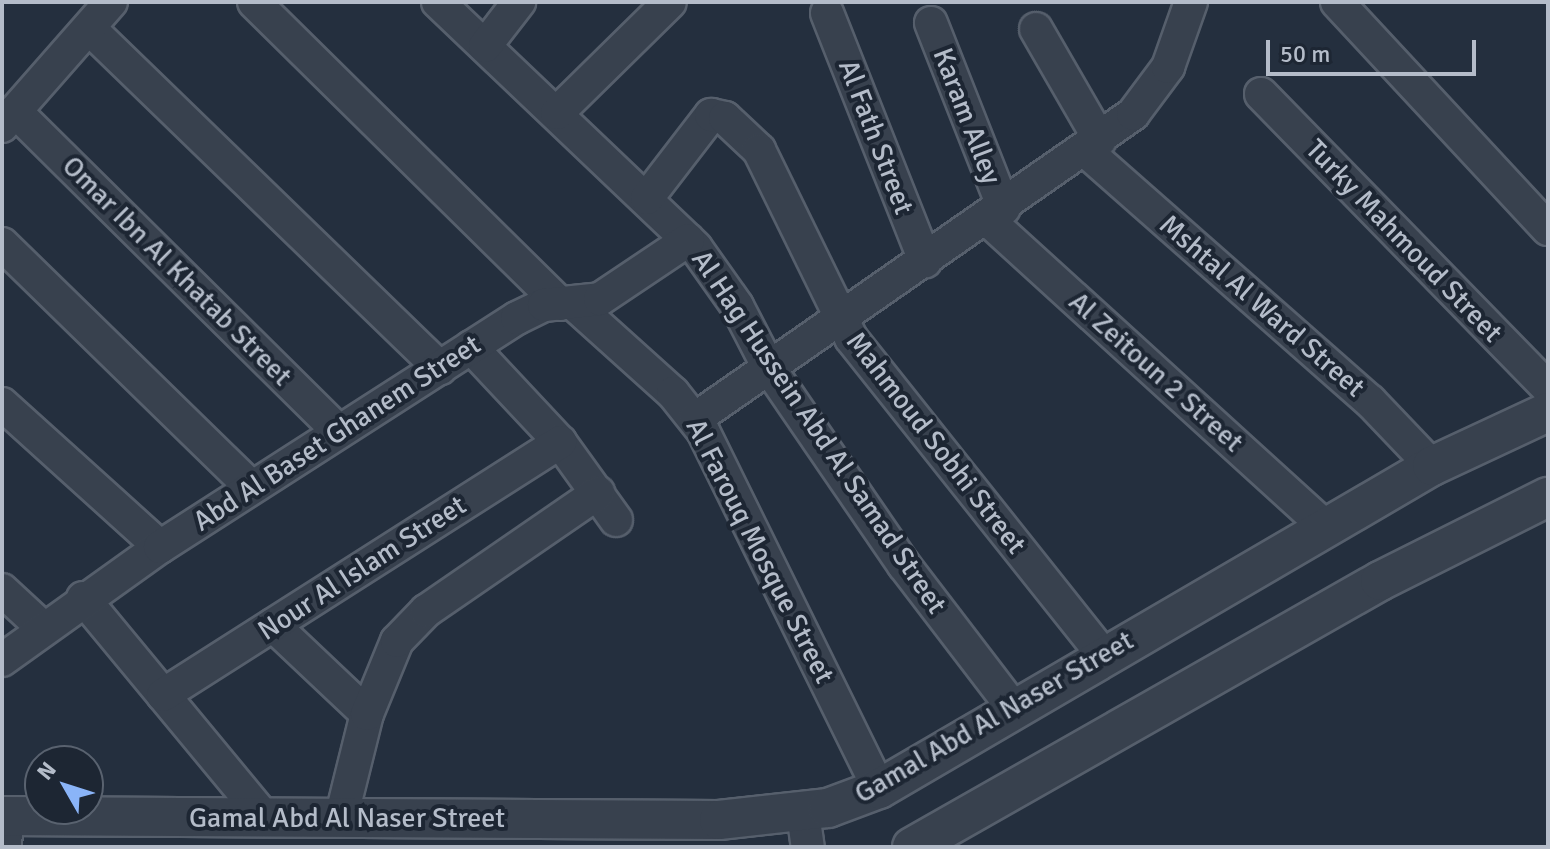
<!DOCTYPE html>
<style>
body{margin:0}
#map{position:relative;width:1550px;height:849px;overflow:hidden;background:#242f3e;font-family:Signika,sans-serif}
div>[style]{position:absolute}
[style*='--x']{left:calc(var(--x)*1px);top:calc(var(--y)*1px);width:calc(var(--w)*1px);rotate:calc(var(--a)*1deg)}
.roads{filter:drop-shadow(2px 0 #565f6c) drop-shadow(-2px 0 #565f6c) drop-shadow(0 2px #565f6c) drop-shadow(0 -2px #565f6c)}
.minor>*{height:32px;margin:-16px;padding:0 16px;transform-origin:16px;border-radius:16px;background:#38414e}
.tertiary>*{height:38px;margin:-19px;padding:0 19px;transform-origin:19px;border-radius:19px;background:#38414e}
span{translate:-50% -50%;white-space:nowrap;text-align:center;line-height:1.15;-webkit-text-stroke:8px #1d2633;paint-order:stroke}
.street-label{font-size:28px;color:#b4bcc9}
.frame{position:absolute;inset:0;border:4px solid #b4bcc9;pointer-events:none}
.north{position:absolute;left:24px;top:745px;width:80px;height:80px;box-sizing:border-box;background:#1d2633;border:2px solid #59626f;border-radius:50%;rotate:309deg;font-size:22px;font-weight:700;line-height:32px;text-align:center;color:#b4bcc9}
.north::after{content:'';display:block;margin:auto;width:28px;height:36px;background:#8ab4f8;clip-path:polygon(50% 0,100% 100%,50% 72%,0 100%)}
.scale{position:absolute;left:1266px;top:40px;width:210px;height:36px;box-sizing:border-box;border:4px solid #b4bcc9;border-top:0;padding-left:10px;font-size:24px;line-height:28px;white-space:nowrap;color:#b4bcc9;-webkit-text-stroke:6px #1d2633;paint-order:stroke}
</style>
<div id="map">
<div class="roads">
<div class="minor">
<div style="--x:254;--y:2;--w:430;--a:44.6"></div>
<div style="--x:438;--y:2;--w:356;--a:43.6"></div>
<div style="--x:696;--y:248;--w:71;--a:54.7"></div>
<div style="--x:737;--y:306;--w:70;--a:62.7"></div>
<div style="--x:769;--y:368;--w:239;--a:55.6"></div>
<div style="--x:904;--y:565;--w:181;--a:52.6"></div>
<div style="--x:1337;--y:2;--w:310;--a:47.1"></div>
<div style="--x:827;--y:13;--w:267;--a:68.4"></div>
<div style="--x:931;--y:23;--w:199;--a:68.5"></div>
<div style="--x:89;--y:28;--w:489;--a:44.1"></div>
<div style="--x:1036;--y:29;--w:128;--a:60"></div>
<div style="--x:485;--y:46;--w:56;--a:-52.3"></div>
<div style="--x:1261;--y:94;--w:411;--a:45.7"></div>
<div style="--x:15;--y:111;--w:455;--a:44.7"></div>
<div style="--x:557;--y:113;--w:158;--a:-44.5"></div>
<div style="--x:2;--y:126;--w:165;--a:-48.7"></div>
<div style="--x:1086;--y:151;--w:378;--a:41.4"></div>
<div style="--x:1370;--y:401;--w:90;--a:46.4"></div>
<div style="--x:647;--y:198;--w:105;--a:-52.4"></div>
<div style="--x:711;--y:115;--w:14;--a:12"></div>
<div style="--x:725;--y:118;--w:47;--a:43.3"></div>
<div style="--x:759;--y:150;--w:209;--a:63.9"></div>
<div style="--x:851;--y:338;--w:406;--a:51.5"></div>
<div style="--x:987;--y:219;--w:456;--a:42.3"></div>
<div style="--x:2;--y:244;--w:348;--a:44.3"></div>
<div style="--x:574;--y:304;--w:133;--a:42"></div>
<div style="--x:673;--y:393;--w:48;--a:51.7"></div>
<div style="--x:703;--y:431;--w:399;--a:63.8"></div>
<div style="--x:471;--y:347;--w:130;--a:46.9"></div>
<div style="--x:560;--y:442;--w:96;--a:54.3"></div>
<div style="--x:2;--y:404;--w:213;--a:42.1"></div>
<div style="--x:695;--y:419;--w:534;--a:-34.85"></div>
<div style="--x:1133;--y:114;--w:59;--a:-53.3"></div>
<div style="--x:1168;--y:67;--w:69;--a:-70.5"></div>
<div style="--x:2;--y:590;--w:56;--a:42.8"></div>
<div style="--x:83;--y:598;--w:284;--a:50.4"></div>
<div style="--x:273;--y:625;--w:129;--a:43.4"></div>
<div style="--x:2;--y:660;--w:194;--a:-35.6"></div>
<div style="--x:160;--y:547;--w:424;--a:-32.7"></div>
<div style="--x:517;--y:318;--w:30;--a:-26"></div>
<div style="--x:544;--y:305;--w:56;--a:-6.1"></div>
<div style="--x:600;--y:299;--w:106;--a:-33.8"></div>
<div style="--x:163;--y:695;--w:471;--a:-32.5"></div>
<div style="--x:803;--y:813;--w:34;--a:82"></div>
<div style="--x:341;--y:818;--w:107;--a:-76"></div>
<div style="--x:367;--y:714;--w:79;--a:-67.7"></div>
<div style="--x:397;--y:641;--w:42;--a:-46"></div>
<div style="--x:426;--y:611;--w:209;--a:-34.5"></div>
<div style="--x:4;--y:847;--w:31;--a:-81"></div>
</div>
<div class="tertiary">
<div style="--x:2;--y:816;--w:717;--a:0.32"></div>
<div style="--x:719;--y:820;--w:110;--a:-6.3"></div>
<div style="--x:828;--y:808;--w:54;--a:-20.4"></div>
<div style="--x:879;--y:789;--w:640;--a:-30.29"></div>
<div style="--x:1432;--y:466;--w:128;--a:-25"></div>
<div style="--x:912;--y:847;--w:538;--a:-29.61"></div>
<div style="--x:1380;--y:581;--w:188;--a:-26.6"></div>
</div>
</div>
<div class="street-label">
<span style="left:967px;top:116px;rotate:69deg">Karam Alley</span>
<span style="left:876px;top:137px;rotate:69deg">Al Fath Street</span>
<span style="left:1404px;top:241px;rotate:46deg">Turky Mahmoud Street</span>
<span style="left:177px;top:271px;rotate:45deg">Omar Ibn Al Khatab Street</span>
<span style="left:1262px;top:306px;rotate:41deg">Mshtal Al Ward Street</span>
<span style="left:1156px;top:372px;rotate:42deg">Al Zeitoun 2 Street</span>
<span style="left:819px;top:432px;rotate:56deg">Al Hag Hussein Abd Al Samad Street</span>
<span style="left:337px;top:433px;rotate:-33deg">Abd Al Baset Ghanem Street</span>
<span style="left:936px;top:443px;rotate:52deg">Mahmoud Sobhi Street</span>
<span style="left:760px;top:551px;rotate:63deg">Al Farouq Mosque Street</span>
<span style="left:362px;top:568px;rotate:-33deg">Nour Al Islam Street</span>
<span style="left:994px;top:717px;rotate:-30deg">Gamal Abd Al Naser Street</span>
<span style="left:347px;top:818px">Gamal Abd Al Naser Street</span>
</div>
<div class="frame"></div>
<div class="north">N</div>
<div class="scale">50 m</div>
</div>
